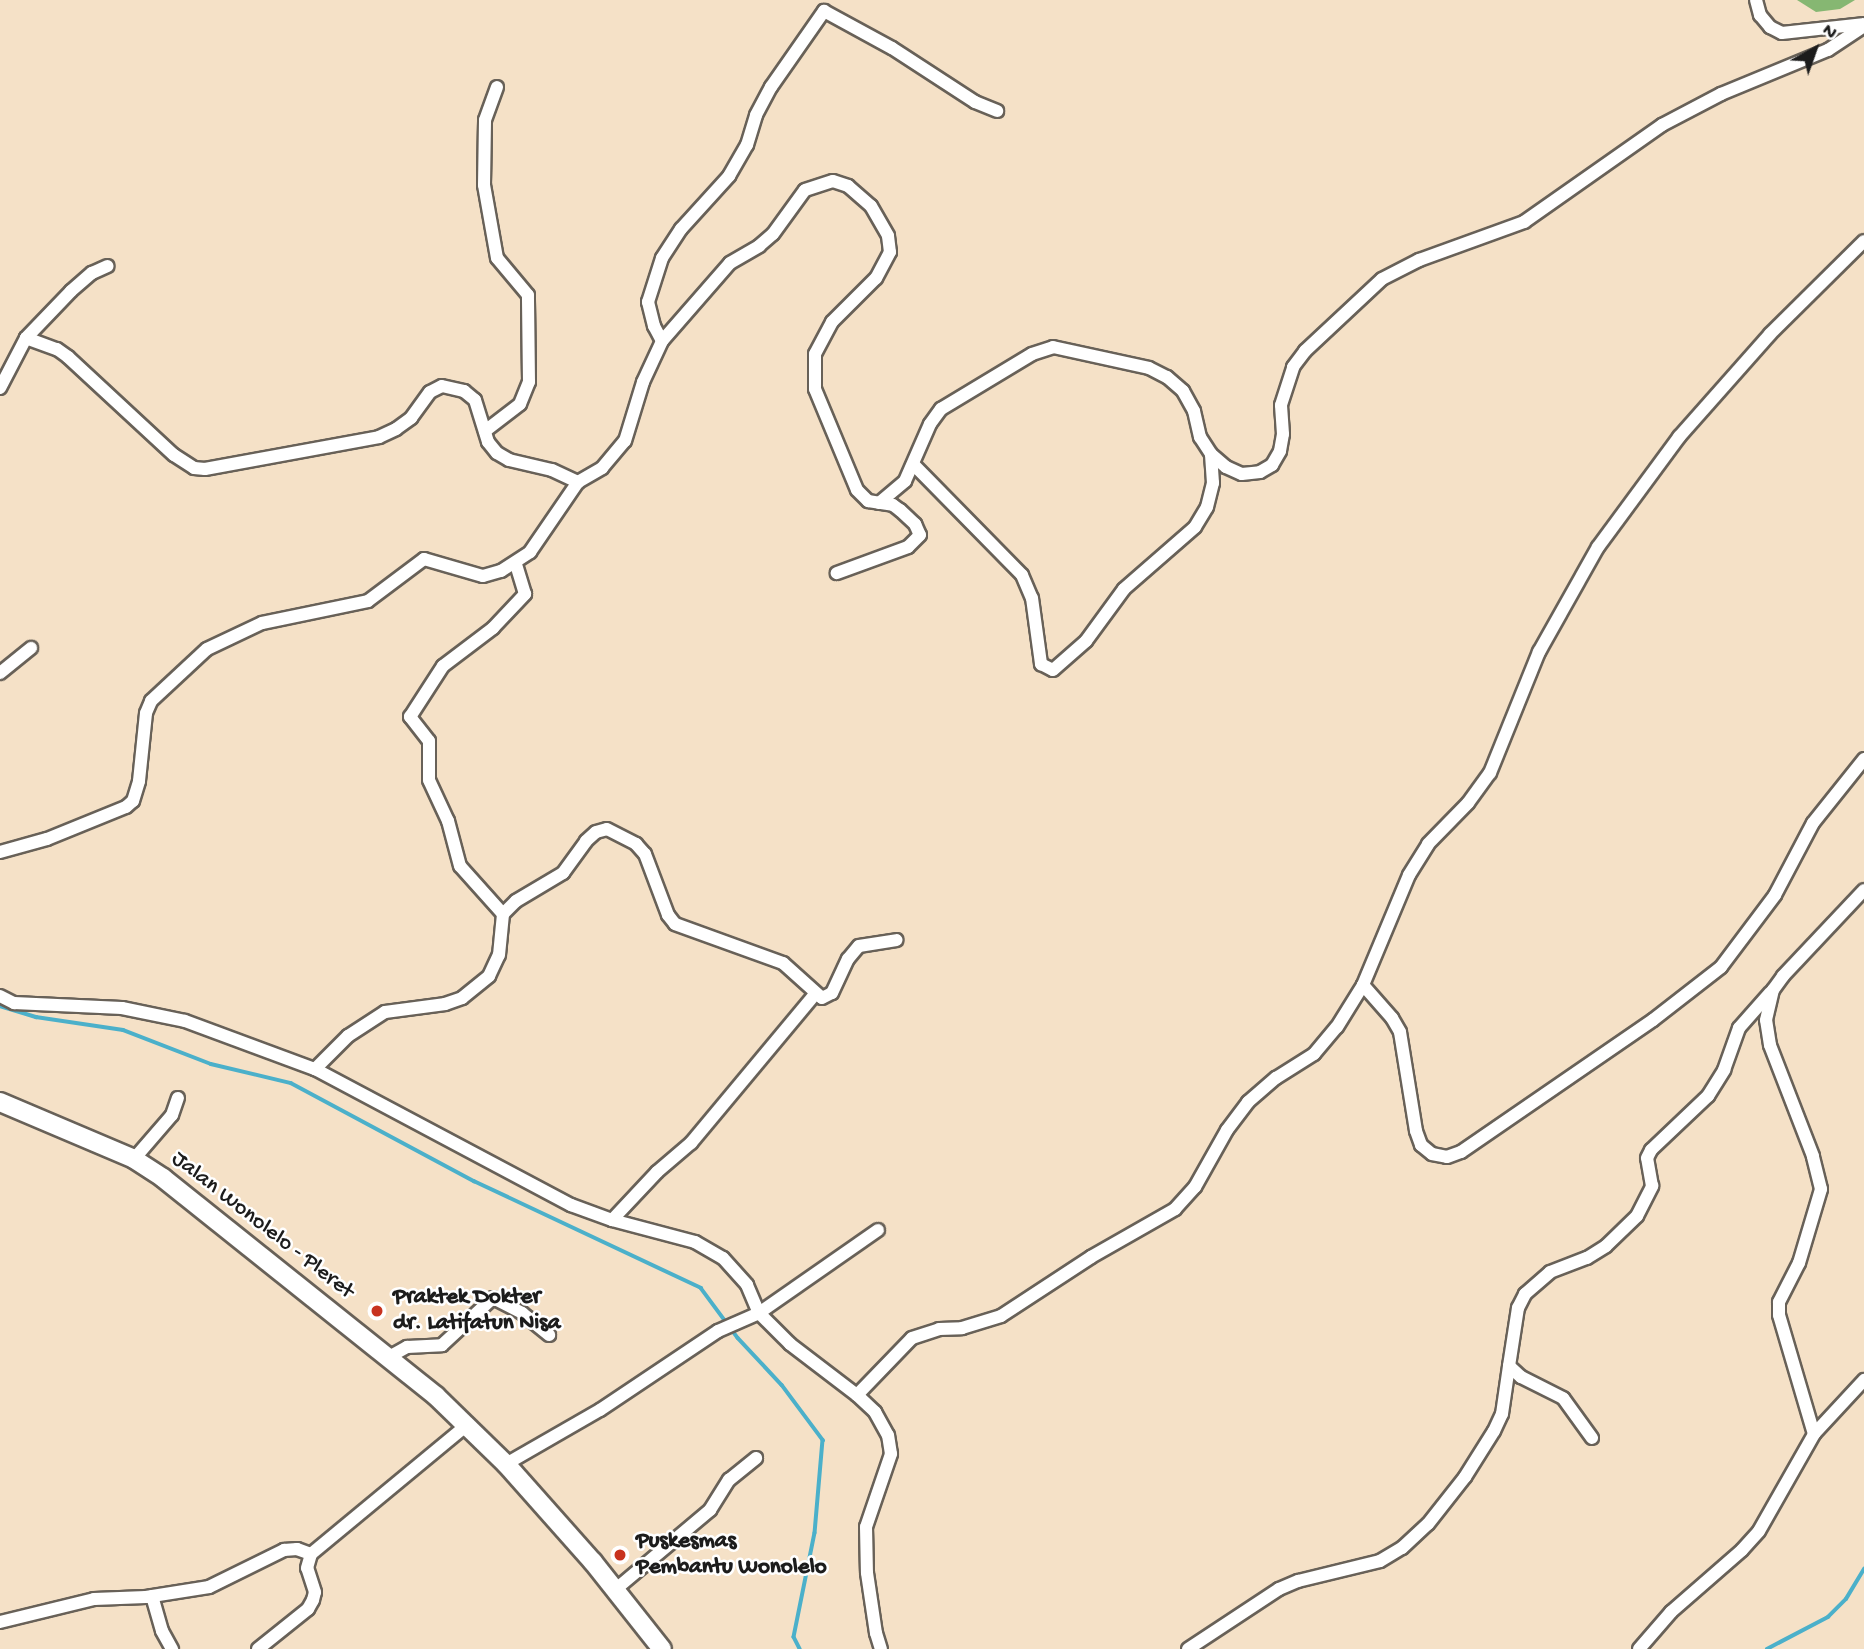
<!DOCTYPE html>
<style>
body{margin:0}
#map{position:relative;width:1864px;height:1649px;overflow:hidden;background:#f5e1c7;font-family:"Gochi Hand",sans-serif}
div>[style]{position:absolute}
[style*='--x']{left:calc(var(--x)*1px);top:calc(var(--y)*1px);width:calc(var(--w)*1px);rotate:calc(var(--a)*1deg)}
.forest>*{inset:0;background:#86b772}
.stream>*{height:3.5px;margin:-1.75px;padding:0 1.75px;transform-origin:1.75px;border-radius:1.75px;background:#4bb0ca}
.roads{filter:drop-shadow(2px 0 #686158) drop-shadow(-2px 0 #686158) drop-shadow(0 2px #686158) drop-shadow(0 -2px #686158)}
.minor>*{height:12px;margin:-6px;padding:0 6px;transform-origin:6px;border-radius:6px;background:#fff}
.secondary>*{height:18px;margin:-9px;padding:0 9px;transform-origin:9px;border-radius:9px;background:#fff}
.dots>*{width:19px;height:19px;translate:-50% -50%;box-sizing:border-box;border:4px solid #fff;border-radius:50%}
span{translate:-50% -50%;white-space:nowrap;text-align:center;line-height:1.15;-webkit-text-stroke:5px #fff;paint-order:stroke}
.street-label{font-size:23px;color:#1c1c1c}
.poi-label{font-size:23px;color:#1c1c1c;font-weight:700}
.left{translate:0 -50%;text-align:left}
.north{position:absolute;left:1780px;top:14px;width:70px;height:70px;-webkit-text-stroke:5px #fff;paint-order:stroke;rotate:40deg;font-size:19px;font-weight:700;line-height:28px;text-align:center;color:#1c1c1c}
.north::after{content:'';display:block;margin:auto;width:24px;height:32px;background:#1c1c1c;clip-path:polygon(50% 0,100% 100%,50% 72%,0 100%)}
</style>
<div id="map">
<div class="forest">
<div style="clip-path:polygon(1797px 0,1855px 0,1840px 9px,1816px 12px)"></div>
</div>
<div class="stream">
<div style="--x:0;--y:1006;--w:38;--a:17"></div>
<div style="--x:36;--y:1017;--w:88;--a:8.5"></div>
<div style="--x:123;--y:1030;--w:94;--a:21.1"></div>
<div style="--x:211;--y:1064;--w:82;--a:13.4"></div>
<div style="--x:291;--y:1083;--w:208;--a:28.2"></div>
<div style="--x:474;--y:1181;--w:251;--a:25.2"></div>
<div style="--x:701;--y:1288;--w:62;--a:53.5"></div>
<div style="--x:738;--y:1338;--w:64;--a:46.9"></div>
<div style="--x:782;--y:1385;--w:69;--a:53.3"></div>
<div style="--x:823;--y:1440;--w:93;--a:94.9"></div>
<div style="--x:815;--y:1533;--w:106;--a:101.4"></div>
<div style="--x:794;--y:1637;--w:13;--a:63"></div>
<div style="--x:1767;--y:1649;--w:69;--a:-27.7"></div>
<div style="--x:1828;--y:1617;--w:25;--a:-45"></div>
<div style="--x:1846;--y:1599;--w:35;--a:-59"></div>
</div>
<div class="roads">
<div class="minor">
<div style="--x:1756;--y:0;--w:16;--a:75"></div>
<div style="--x:1760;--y:15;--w:16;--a:50"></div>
<div style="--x:1770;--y:27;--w:13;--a:27"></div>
<div style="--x:1782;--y:33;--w:81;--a:-6.3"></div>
<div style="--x:26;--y:338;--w:33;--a:20"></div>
<div style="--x:57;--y:349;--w:14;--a:36"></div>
<div style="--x:68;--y:357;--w:144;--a:42.8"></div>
<div style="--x:174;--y:455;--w:24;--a:33"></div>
<div style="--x:194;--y:468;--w:11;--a:5"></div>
<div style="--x:205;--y:469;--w:177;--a:-10.4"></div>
<div style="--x:379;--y:437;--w:19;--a:-25"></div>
<div style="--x:396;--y:429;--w:19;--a:-36"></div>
<div style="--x:411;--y:418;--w:32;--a:-54"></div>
<div style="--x:430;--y:392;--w:13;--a:-27"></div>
<div style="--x:442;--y:386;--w:23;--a:13"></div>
<div style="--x:464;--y:391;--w:14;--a:39"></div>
<div style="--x:475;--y:400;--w:44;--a:72.8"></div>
<div style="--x:488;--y:442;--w:14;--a:51"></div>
<div style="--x:497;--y:453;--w:14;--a:30"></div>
<div style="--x:509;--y:460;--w:44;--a:13.1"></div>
<div style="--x:552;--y:470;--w:29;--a:25"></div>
<div style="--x:662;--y:341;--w:103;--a:-48.9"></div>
<div style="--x:730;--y:263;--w:34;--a:-30"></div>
<div style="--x:759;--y:246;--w:18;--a:-41"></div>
<div style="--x:773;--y:234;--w:54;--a:-54"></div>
<div style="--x:805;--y:190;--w:29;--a:-18"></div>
<div style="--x:833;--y:181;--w:16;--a:18"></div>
<div style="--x:848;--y:186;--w:30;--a:41"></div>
<div style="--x:871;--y:206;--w:34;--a:60"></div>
<div style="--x:888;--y:236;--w:16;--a:83"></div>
<div style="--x:890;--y:252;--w:30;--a:118"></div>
<div style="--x:876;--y:278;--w:62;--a:135"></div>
<div style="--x:832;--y:322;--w:36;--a:118"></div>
<div style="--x:815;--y:354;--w:35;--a:90"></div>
<div style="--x:815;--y:389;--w:109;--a:67.4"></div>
<div style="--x:857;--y:490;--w:16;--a:45"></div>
<div style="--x:868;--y:501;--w:25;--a:9"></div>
<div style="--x:893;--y:505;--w:9;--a:36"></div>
<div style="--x:900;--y:510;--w:21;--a:43"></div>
<div style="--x:915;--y:524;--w:12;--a:66"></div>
<div style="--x:920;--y:535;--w:17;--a:135"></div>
<div style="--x:908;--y:547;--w:76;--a:159.9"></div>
<div style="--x:0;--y:388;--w:56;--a:-62.5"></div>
<div style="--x:26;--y:338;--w:65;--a:-46.2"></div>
<div style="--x:71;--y:291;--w:28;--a:-41"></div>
<div style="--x:92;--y:273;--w:17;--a:-24"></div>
<div style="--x:485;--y:431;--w:44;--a:-37.6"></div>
<div style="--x:520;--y:404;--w:24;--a:-68"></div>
<div style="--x:529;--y:382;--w:87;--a:-90.7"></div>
<div style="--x:528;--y:295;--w:48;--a:-130"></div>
<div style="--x:497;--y:258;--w:74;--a:-100.1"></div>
<div style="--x:484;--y:185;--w:65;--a:-89.1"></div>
<div style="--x:485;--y:120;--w:35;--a:-70"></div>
<div style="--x:914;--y:465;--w:154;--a:45.5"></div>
<div style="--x:1022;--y:575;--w:25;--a:67"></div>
<div style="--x:1032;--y:598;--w:67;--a:82.2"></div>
<div style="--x:1041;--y:664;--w:13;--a:27"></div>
<div style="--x:1053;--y:670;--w:44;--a:-41.3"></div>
<div style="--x:1086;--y:641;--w:64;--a:-53.8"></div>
<div style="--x:1124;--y:589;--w:94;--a:-41.1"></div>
<div style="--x:1195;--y:527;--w:23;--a:-59"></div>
<div style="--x:1207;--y:507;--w:25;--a:-76"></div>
<div style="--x:1213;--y:483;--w:29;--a:-94"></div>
<div style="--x:879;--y:503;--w:34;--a:-40"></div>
<div style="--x:905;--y:481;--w:62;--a:-66.3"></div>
<div style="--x:930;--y:424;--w:19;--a:-54"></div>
<div style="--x:941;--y:409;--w:106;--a:-31.1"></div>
<div style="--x:1032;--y:354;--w:22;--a:-18"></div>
<div style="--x:1053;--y:347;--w:98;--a:12.3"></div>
<div style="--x:1149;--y:368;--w:20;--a:27"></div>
<div style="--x:1167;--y:377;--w:21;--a:41"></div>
<div style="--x:1183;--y:391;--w:23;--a:61"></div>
<div style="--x:1194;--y:411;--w:27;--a:77"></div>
<div style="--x:1200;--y:437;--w:20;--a:57"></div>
<div style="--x:1211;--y:454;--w:20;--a:41"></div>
<div style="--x:1226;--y:467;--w:17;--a:24"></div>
<div style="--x:1242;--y:474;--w:18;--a:-6"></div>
<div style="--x:1260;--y:472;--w:14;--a:-30"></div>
<div style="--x:1272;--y:465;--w:16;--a:-60"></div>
<div style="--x:1280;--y:451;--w:17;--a:-80"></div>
<div style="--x:1283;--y:434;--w:29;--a:-94"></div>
<div style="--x:1281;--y:405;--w:40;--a:-72"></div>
<div style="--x:1293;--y:367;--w:20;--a:-53"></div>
<div style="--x:1305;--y:351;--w:105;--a:-43.1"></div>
<div style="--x:1382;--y:279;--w:42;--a:-27.2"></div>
<div style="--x:1419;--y:260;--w:112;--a:-19.9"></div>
<div style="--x:1524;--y:222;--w:169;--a:-35.1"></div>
<div style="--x:1662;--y:125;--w:67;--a:-27.7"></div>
<div style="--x:1721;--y:94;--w:116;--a:-22.4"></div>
<div style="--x:1828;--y:50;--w:43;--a:-33.7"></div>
<div style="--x:0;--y:673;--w:40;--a:-39"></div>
<div style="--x:0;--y:852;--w:49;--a:-15.5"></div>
<div style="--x:47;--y:839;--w:85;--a:-22.1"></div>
<div style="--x:126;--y:807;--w:9;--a:-41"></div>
<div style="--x:133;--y:801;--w:21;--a:-73"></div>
<div style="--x:139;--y:781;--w:68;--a:-84.1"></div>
<div style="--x:146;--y:713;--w:13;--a:-67"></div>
<div style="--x:151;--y:701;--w:76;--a:-42.9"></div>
<div style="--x:207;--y:649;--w:61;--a:-25.3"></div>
<div style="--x:262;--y:623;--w:108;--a:-11.7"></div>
<div style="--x:368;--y:601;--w:70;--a:-36.9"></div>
<div style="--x:424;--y:559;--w:61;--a:16.1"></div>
<div style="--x:483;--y:576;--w:19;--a:-16"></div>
<div style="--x:501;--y:571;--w:35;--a:-33"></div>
<div style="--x:530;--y:552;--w:85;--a:-55.6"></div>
<div style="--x:578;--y:482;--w:28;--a:-30"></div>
<div style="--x:602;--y:468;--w:35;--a:-50"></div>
<div style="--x:625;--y:441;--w:62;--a:-73"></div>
<div style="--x:643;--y:382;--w:45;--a:-65.1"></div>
<div style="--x:662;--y:341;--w:17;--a:-118"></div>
<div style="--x:654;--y:326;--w:25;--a:-104"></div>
<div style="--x:648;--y:302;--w:46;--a:-72.3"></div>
<div style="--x:662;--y:258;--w:35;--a:-57"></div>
<div style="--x:681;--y:229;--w:72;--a:-47.8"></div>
<div style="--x:729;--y:176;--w:36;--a:-60"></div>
<div style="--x:747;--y:145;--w:31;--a:-73"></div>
<div style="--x:756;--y:115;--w:32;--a:-62"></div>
<div style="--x:771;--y:87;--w:93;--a:-55.1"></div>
<div style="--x:824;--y:11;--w:77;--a:28.6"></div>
<div style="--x:892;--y:48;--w:99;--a:33"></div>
<div style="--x:975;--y:102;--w:24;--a:22"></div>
<div style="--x:503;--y:914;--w:18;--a:-45"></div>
<div style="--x:516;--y:901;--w:55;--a:-30.8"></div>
<div style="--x:563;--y:873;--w:39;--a:-54"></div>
<div style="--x:586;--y:841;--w:13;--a:-42"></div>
<div style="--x:596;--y:832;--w:11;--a:-15"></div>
<div style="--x:607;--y:829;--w:33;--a:27"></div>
<div style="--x:636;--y:844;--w:13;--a:48"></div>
<div style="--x:645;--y:854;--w:65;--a:69.3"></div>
<div style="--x:668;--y:915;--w:11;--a:52"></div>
<div style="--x:675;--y:924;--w:115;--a:19.9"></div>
<div style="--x:783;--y:963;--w:52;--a:41.9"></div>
<div style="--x:822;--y:998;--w:11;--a:-27"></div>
<div style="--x:832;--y:993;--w:38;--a:-65"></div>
<div style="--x:848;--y:959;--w:17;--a:-50"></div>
<div style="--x:859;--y:946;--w:38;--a:-9"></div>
<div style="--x:1363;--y:985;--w:44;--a:48.7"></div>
<div style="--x:1392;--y:1018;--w:16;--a:60"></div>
<div style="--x:1400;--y:1032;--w:100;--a:80.8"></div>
<div style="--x:1416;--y:1131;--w:15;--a:70"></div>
<div style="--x:1421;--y:1145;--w:14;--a:39"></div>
<div style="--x:1432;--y:1154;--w:15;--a:11"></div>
<div style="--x:1447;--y:1157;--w:15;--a:-20"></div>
<div style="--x:1461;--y:1152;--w:233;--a:-34.5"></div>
<div style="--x:1653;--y:1020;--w:86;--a:-37.9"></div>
<div style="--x:1721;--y:967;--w:90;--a:-53.1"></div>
<div style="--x:1775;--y:895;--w:81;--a:-62.2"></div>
<div style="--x:1813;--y:823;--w:82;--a:-51.4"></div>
<div style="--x:0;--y:996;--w:16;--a:27"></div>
<div style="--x:14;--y:1003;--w:108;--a:2.7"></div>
<div style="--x:122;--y:1008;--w:64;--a:11.7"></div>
<div style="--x:185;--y:1021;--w:139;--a:20.3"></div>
<div style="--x:315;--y:1069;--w:290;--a:28"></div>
<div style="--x:571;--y:1205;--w:44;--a:20.1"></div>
<div style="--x:612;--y:1220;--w:86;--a:14.8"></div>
<div style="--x:695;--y:1242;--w:32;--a:30"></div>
<div style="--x:723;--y:1258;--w:36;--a:48"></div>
<div style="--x:747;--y:1285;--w:30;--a:67"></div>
<div style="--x:759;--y:1313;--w:44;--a:45"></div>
<div style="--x:790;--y:1344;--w:84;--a:37.3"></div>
<div style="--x:857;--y:1395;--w:25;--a:43"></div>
<div style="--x:875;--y:1412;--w:26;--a:61"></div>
<div style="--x:888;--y:1435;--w:19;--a:81"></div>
<div style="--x:891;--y:1454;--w:77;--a:108.9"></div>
<div style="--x:866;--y:1527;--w:46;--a:88.8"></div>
<div style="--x:867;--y:1573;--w:61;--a:81.5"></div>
<div style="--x:876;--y:1633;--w:17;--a:73"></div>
<div style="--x:315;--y:1069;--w:47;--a:-45"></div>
<div style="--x:348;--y:1036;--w:44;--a:-33"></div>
<div style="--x:385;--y:1012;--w:61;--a:-7.6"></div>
<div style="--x:445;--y:1004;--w:18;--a:-19"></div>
<div style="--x:462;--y:998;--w:35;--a:-39"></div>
<div style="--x:489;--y:976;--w:23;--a:-65"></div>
<div style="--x:499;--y:955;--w:41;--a:-84.4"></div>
<div style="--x:503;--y:914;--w:64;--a:-131.9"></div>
<div style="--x:460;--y:866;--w:47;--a:-104.9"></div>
<div style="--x:448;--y:821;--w:45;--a:-114.9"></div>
<div style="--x:429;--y:780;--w:39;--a:-90"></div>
<div style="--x:429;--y:741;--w:31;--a:-128"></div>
<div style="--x:410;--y:717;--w:61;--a:-57.1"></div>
<div style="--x:443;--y:666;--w:63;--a:-37.2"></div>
<div style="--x:493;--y:628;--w:47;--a:-46.7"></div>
<div style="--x:525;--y:594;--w:31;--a:-107"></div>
<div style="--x:134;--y:1159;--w:58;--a:-49.2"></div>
<div style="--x:172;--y:1115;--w:18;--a:-71"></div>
<div style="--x:612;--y:1220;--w:66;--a:-46.8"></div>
<div style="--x:657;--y:1172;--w:45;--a:-40.5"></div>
<div style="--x:691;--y:1143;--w:194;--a:-50.2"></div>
<div style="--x:389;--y:1357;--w:21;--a:-29"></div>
<div style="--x:407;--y:1347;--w:35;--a:-3"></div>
<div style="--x:442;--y:1345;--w:69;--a:-42.7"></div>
<div style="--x:493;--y:1298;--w:33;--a:27"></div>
<div style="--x:522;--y:1313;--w:35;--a:39"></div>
<div style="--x:857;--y:1395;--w:79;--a:-46"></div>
<div style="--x:912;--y:1338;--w:28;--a:-18"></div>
<div style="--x:939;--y:1329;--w:23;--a:-2"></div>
<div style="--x:962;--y:1328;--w:41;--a:-17.1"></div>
<div style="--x:1001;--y:1316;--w:108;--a:-33.2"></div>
<div style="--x:1091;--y:1257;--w:97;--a:-29.7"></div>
<div style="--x:1175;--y:1209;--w:30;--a:-48"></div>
<div style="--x:1195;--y:1187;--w:65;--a:-60.7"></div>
<div style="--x:1227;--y:1130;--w:35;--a:-53"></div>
<div style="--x:1248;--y:1102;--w:37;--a:-41"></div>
<div style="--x:1276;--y:1078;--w:45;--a:-32.3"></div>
<div style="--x:1314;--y:1054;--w:35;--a:-50"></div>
<div style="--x:1337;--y:1027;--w:49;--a:-58.2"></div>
<div style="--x:1363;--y:985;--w:119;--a:-67.3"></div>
<div style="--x:1409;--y:875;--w:36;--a:-58"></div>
<div style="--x:1428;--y:844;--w:57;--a:-45.7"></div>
<div style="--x:1468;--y:803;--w:37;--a:-54"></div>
<div style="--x:1490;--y:773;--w:131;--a:-68"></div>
<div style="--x:1539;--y:652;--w:120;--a:-60.7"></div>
<div style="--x:1598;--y:547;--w:137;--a:-53.6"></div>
<div style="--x:1679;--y:437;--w:137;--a:-48.5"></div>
<div style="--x:1770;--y:334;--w:132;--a:-44.7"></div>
<div style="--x:1814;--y:1434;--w:124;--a:-106.4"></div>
<div style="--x:1779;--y:1315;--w:13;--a:-90"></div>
<div style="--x:1779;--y:1302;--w:44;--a:-62.9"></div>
<div style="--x:1799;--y:1263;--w:77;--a:-73.4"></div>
<div style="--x:1821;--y:1189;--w:34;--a:-104"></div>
<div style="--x:1813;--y:1156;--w:119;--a:-111.2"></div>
<div style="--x:1770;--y:1045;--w:25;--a:-99"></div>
<div style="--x:1766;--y:1020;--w:31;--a:-77"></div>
<div style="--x:1773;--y:990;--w:17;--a:-54"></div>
<div style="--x:1783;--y:976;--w:118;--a:-46.7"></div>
<div style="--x:1592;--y:1438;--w:49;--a:-125.9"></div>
<div style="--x:1563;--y:1398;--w:47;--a:-153.4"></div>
<div style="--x:1521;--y:1377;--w:16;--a:-137"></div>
<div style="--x:1509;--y:1366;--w:59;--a:-81.2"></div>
<div style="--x:1518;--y:1308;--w:16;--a:-63"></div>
<div style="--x:1525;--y:1294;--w:33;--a:-41"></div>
<div style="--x:1550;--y:1272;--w:40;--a:-21"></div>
<div style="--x:1587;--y:1258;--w:22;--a:-32"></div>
<div style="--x:1606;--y:1246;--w:43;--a:-44.1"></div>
<div style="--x:1637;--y:1216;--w:34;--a:-63"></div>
<div style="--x:1652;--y:1186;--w:28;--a:-100"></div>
<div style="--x:1647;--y:1158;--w:9;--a:-63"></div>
<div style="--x:1651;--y:1150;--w:79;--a:-43.5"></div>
<div style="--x:1708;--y:1096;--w:31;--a:-58"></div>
<div style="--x:1724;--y:1070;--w:45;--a:-70.3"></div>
<div style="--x:1739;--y:1028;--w:47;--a:-48.5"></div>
<div style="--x:506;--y:1464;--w:108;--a:-29.9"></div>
<div style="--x:600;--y:1410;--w:142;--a:-33.8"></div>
<div style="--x:718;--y:1331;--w:45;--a:-23.7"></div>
<div style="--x:759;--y:1313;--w:145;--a:-34.9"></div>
<div style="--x:616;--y:1589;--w:123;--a:-40"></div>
<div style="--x:710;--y:1510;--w:36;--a:-58"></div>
<div style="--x:729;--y:1480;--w:35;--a:-39"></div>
<div style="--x:152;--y:1596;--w:36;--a:74"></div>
<div style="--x:162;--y:1631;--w:21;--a:61"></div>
<div style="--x:0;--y:1622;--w:97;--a:-13.7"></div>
<div style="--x:94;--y:1599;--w:52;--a:-2.2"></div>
<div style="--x:146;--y:1597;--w:64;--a:-9"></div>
<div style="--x:209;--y:1587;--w:84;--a:-26.3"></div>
<div style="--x:284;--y:1550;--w:13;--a:-4"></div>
<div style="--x:297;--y:1549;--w:15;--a:20"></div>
<div style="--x:258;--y:1649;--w:64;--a:-38.7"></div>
<div style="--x:308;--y:1609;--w:10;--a:-61"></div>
<div style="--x:313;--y:1600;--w:8;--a:-76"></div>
<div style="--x:315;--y:1592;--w:25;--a:-108"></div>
<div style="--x:307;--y:1568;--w:15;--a:-74"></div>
<div style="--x:311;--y:1554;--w:204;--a:-39.6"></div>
<div style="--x:1188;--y:1649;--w:109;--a:-33.4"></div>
<div style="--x:1279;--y:1589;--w:21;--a:-23"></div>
<div style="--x:1298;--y:1581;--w:84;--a:-13.7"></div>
<div style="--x:1380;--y:1561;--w:26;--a:-31"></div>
<div style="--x:1402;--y:1548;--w:35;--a:-43"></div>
<div style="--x:1428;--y:1524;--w:60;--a:-51.8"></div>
<div style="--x:1465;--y:1477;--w:54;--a:-57.8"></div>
<div style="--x:1494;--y:1431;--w:19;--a:-65"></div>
<div style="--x:1502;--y:1414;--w:49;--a:-81.7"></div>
<div style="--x:1639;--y:1649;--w:49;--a:-49.1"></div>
<div style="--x:1671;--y:1612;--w:94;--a:-41.1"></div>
<div style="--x:1742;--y:1550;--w:25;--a:-48"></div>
<div style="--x:1759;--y:1531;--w:112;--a:-60.4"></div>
<div style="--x:1814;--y:1434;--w:74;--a:-47.2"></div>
</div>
<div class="secondary">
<div style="--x:0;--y:1102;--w:146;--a:23"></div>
<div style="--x:134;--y:1159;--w:35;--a:33"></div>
<div style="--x:163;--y:1178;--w:349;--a:38.6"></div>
<div style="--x:436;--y:1396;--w:98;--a:44.2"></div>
<div style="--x:506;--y:1464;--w:131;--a:48.4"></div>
<div style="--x:593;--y:1562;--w:111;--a:51.6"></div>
</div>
</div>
<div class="dots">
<div style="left:377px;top:1311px;background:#c8321e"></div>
<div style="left:620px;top:1555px;background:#c8321e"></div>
</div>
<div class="street-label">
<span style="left:262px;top:1226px;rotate:38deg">Jalan Wonolelo - Pleret</span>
</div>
<div class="poi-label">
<span class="left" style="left:393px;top:1311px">Praktek Dokter<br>dr. Latifatun Nisa</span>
<span class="left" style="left:636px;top:1555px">Puskesmas<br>Pembantu Wonolelo</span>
</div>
<div class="north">N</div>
</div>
